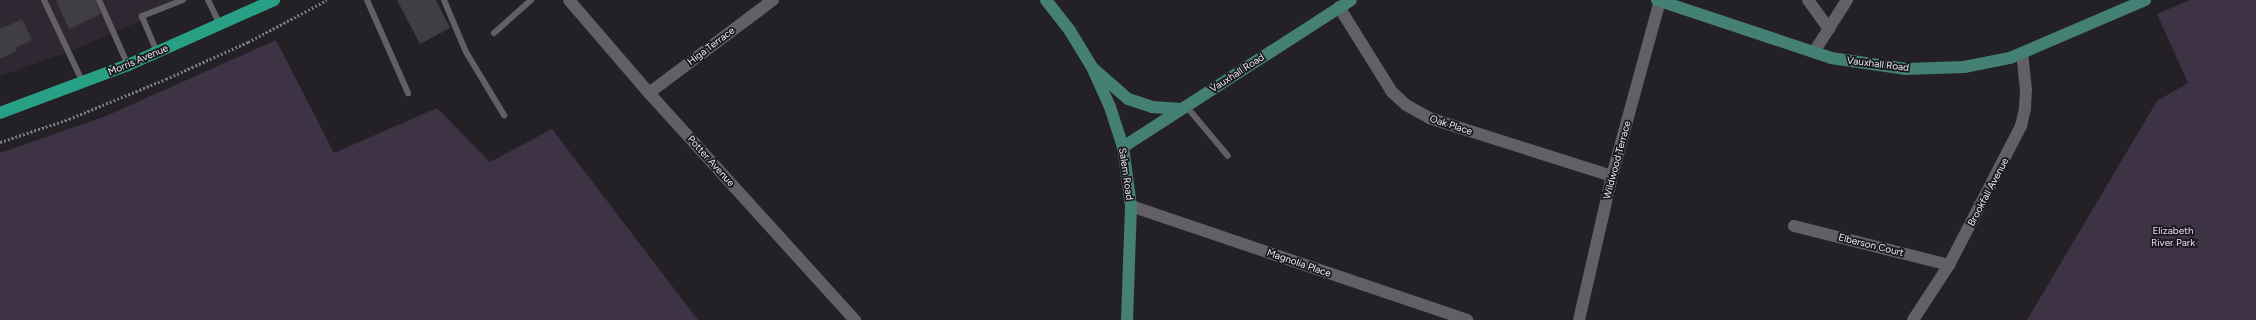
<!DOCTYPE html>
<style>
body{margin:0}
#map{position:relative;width:2256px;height:320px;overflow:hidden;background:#232125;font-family:Figtree,sans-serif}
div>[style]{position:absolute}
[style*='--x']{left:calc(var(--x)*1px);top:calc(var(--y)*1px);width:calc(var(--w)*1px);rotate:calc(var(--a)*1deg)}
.built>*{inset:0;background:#2d2832}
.green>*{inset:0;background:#3d3345}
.building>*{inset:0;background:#403e42}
.path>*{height:2.5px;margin-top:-1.25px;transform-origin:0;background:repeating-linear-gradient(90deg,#7e7c80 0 2px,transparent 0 4px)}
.lane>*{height:6px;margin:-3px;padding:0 3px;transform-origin:3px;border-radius:3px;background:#636065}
.street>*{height:12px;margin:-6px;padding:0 6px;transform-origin:6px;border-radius:6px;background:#636065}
.secondary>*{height:12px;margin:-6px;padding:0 6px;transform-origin:6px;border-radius:6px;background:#458075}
.primary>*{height:12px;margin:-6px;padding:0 6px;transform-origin:6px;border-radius:6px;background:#28a085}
span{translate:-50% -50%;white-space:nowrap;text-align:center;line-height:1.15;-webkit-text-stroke:3.5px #1a181c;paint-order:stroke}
.street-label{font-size:10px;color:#ebeaed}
.park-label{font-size:10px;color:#ecd4ff}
</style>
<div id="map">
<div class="built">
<div style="clip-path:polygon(0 0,188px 0,79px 48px,0 76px)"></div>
</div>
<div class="green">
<div style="clip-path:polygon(2190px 0,2256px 0,2256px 320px,2027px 320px,2157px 101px,2188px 83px,2157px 14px)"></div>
<div style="clip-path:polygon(276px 40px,334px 153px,437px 108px,490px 162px,552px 129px,698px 320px,0 320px,0 153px,106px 116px)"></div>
</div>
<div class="building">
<div style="clip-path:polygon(56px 0,95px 0,101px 14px,69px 29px)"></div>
<div style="clip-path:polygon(397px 0,436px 0,450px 28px,420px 44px)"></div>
<div style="clip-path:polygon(22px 19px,32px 40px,15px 48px,17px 51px,0 59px,0 27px,1px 29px)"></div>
</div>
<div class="path">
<div style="--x:0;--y:142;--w:73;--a:-18.4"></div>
<div style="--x:69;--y:119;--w:105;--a:-22.4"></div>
<div style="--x:166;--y:79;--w:90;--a:-24.3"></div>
<div style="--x:248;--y:42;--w:89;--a:-28"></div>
</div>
<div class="lane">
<div style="--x:44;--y:0;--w:92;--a:64.8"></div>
<div style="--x:99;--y:0;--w:71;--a:66"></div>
<div style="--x:208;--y:0;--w:28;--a:64"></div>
<div style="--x:367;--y:0;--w:102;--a:66.2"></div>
<div style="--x:444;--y:0;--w:56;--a:67.1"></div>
<div style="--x:466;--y:52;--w:74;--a:58.9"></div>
<div style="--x:494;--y:33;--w:50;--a:-41.7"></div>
<div style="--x:157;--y:52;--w:39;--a:-113"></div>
<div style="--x:142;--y:16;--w:44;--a:-21.3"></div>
<div style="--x:1186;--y:106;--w:65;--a:50"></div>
</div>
<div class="street">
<div style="--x:569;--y:0;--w:123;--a:49.3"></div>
<div style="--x:649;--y:93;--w:307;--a:47.8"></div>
<div style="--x:1808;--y:0;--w:36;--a:54"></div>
<div style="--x:1339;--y:7;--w:100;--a:58.1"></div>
<div style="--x:1392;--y:92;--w:19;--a:43"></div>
<div style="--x:1406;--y:105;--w:26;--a:29"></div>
<div style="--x:1429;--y:118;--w:192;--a:17.6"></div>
<div style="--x:1814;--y:52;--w:62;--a:-57.6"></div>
<div style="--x:649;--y:93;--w:155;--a:-36.9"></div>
<div style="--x:1131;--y:206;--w:355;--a:18.7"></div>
<div style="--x:1794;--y:226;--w:160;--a:14.1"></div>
<div style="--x:1579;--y:320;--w:148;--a:-77.1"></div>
<div style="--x:1612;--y:176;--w:181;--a:-74.7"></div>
<div style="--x:1913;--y:320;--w:66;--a:-56.8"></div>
<div style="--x:1949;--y:265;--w:157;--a:-62.6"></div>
<div style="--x:2021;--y:126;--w:18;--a:-77"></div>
<div style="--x:2025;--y:108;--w:18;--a:-87"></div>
<div style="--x:2026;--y:90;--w:37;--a:-96"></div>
</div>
<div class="secondary">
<div style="--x:1046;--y:0;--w:39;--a:52"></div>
<div style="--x:1070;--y:31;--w:42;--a:58.6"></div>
<div style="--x:1092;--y:67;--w:44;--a:65.8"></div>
<div style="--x:1110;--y:107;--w:42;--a:72"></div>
<div style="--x:1123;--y:147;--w:60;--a:82.3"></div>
<div style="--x:1131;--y:206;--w:114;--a:92"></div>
<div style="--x:1657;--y:0;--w:183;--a:18.4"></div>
<div style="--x:1831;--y:58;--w:76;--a:8.3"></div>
<div style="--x:1906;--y:69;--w:58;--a:-2"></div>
<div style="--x:1964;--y:67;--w:47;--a:-11.1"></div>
<div style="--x:2010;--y:58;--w:147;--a:-23.2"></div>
<div style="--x:1095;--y:70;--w:44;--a:41.3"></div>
<div style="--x:1128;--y:99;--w:25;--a:18"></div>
<div style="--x:1152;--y:107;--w:29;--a:4"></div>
<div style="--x:1123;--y:147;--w:271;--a:-32.8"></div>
</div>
<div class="primary">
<div style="--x:0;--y:113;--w:137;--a:-20.6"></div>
<div style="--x:128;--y:65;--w:160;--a:-24"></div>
</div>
<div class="street-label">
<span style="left:711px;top:46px;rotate:-37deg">Higa Terrace</span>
<span style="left:138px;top:60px;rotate:-23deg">Morris Avenue</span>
<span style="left:1878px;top:64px;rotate:7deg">Vauxhall Road</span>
<span style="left:1237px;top:73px;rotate:-33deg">Vauxhall Road</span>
<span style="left:1451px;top:125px;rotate:18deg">Oak Place</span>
<span style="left:1617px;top:160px;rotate:-75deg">Wildwood Terrace</span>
<span style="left:711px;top:161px;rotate:48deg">Potter Avenue</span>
<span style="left:1126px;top:174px;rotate:82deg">Salem Road</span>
<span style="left:1988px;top:192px;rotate:-62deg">Brookfall Avenue</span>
<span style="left:1871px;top:245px;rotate:14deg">Elberson Court</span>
<span style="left:1299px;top:263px;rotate:19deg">Magnolia Place</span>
</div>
<div class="park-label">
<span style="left:2173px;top:236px">Elizabeth<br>River Park</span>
</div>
</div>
